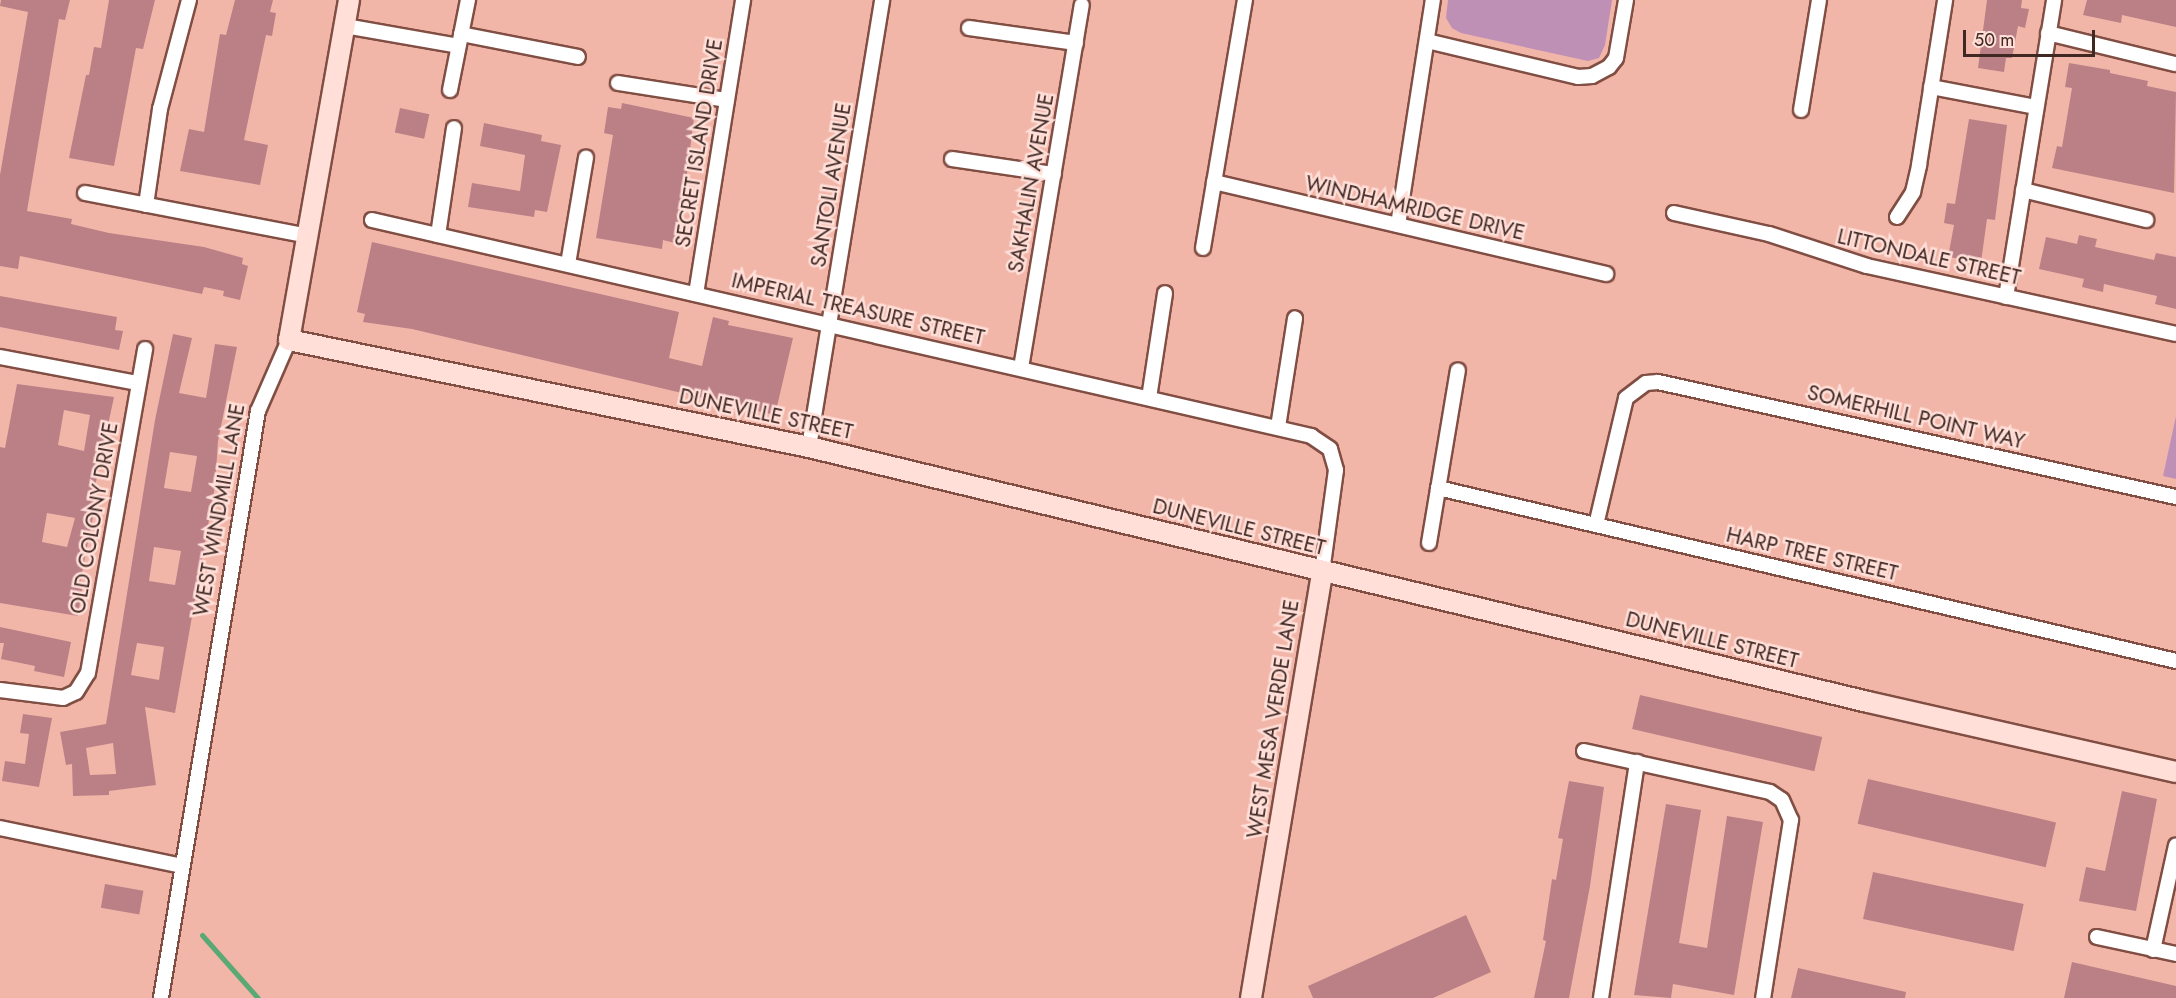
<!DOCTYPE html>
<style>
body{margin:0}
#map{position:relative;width:2176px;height:998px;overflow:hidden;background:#f2b6a9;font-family:Jost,sans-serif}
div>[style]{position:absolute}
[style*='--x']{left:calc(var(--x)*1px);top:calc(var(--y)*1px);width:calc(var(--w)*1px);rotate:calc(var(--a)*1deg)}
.green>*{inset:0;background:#be90b6}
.stream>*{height:5px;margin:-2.5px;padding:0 2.5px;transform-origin:2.5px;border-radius:2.5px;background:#5aa873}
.building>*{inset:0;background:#ba8086;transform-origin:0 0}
.roads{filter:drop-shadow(2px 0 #814e43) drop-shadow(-2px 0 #814e43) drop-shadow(0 2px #814e43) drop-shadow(0 -2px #814e43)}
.street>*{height:14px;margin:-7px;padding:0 7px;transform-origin:7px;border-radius:7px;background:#fff}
.secondary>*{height:20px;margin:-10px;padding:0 10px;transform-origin:10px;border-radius:10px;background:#ffdfd8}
span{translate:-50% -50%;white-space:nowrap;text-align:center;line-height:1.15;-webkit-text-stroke:5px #ffdfd8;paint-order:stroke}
.street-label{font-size:21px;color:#402823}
.scale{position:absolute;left:1963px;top:30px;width:132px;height:27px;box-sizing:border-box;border:3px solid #402823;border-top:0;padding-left:8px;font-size:18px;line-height:21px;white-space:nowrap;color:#402823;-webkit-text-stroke:4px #ffdfd8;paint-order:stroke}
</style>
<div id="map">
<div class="green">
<div style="clip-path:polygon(1448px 0,1612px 0,1605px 45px,1599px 58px,1588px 61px,1461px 33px,1452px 28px,1446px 18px)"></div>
<div style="clip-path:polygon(2176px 416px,2176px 479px,2163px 476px)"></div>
</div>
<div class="stream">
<div style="--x:202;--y:935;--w:84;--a:48.4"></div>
</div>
<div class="building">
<div style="clip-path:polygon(1px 0,70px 0,65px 20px,59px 19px,27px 211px,72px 219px,71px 224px,109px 233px,204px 247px,243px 258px,242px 264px,248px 266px,240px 300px,223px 296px,224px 291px,204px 287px,202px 294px,20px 256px,18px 269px,0 266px,0 175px,28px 12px,0 6px)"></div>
<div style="clip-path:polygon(109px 0,155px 0,143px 49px,136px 48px,114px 166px,69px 158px,86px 75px,89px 75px,94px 47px,101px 48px)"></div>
<div style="clip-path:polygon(235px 0,273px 0,270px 12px,276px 13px,272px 36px,266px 35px,244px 140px,268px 145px,260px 185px,180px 171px,189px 129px,204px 132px,220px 34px,226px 35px)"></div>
<div style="clip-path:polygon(1987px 0,2022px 0,2021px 8px,2029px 9px,2025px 28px,2018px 26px,2012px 58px,2006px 58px,2004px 72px,1978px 68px)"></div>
<div style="clip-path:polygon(2087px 0,2176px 0,2176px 27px,2122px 15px,2121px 23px,2083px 15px)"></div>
<div style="clip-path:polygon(2069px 63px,2110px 70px,2110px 73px,2148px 81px,2147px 86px,2176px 92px,2174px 193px,2052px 168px,2057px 146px,2062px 147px,2072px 88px,2065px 87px)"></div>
<div style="clip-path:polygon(622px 103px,694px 118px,681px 221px,675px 243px,663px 240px,662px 249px,596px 238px,613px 135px,604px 133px,608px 107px,621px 109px)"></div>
<div style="left:400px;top:108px;width:30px;height:25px;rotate:12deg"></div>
<div style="clip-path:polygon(1969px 119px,2007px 125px,1995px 220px,1987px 219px,1981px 262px,1948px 257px,1954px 225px,1944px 223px,1947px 203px,1955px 204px)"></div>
<div style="clip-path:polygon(484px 123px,542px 135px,541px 141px,561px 145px,547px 212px,535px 210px,534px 217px,468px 207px,472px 183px,520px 191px,525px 155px,480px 146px)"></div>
<div style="clip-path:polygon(2079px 235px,2097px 239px,2095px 247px,2122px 253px,2154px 260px,2156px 253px,2176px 257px,2176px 309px,2155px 304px,2157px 296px,2104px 284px,2103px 292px,2082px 287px,2084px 279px,2039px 269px,2046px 237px,2077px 244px)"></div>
<div style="clip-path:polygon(372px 242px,679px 312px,669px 358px,702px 366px,713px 317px,729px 321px,728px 325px,793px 338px,775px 415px,412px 329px,363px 322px,365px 314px,357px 312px)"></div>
<div style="clip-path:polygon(0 296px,117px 317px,115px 330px,123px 331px,119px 350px,0 327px)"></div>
<div style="clip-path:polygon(evenodd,173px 334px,192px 338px,179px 393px,206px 398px,215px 344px,237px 347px,218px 441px,215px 486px,175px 713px,145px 707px,156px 785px,109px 791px,109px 795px,73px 796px,72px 764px,66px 765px,60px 732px,106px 724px,155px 420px,173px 334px,170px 452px,197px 456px,191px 492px,164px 488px,170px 452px,173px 334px,154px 547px,181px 551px,175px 585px,149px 581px,154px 547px,173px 334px,137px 643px,164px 647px,159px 680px,131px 675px,137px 643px,173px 334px,113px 743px,116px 774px,90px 775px,86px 748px,113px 743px)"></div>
<div style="clip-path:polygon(evenodd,17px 384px,114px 397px,94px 491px,98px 491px,79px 588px,82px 588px,78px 616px,0 603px,0 447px,5px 448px,17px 384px,64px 410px,90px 415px,84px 451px,58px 445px,64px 410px,17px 384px,47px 513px,75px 518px,67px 547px,42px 542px,47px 513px)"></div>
<div style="clip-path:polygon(0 627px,71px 642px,64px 677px,34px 671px,35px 666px,1px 659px,4px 643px,0 643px)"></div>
<div style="left:1640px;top:695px;width:187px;height:35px;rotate:13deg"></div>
<div style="clip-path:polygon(23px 714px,52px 718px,39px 787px,2px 781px,5px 761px,25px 764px,29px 734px,20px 733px)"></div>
<div style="left:1868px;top:779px;width:193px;height:46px;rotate:13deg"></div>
<div style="clip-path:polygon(1569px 781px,1604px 787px,1590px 886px,1569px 998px,1534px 998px,1546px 941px,1543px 940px,1552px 879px,1556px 880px,1563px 839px,1558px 838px)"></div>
<div style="clip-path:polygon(2122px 791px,2157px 799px,2136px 911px,2079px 901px,2086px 867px,2105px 871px)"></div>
<div style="clip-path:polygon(1666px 804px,1701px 810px,1679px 943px,1707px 948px,1727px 816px,1763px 822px,1734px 995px,1673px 984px,1671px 998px,1634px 995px)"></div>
<div style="left:1873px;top:872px;width:154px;height:48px;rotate:12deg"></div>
<div style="left:105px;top:884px;width:39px;height:24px;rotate:10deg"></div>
<div style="clip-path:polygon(1466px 915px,1491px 972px,1433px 998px,1313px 998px,1308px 986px)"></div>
<div style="clip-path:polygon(2072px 962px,2176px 986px,2176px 998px,2064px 998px)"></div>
<div style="clip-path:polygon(1798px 968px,1906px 992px,1905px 998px,1791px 998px)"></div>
</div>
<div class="roads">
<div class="street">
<div style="--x:345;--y:26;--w:115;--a:10"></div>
<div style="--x:969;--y:28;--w:108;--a:8"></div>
<div style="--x:2048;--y:33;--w:131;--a:13.7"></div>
<div style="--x:461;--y:34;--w:119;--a:11.1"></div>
<div style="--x:1427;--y:41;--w:155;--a:13.4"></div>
<div style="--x:1578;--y:77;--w:14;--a:-4"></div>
<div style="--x:1592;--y:76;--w:19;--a:-28"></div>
<div style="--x:1609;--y:67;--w:11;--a:-52"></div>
<div style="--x:1616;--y:58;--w:59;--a:-80.2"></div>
<div style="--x:618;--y:83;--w:110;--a:8.9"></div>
<div style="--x:1931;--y:87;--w:107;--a:10.8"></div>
<div style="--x:450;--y:90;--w:92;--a:-78.7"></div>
<div style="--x:1801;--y:110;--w:111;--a:-80.7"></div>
<div style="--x:952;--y:159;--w:103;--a:8.4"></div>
<div style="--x:1214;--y:182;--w:403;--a:13.2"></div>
<div style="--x:2023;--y:190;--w:127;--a:13.7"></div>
<div style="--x:85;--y:193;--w:228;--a:10.9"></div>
<div style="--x:146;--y:205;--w:97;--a:-81.7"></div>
<div style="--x:160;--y:109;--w:113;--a:-75.1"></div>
<div style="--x:1674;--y:213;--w:97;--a:12.5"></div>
<div style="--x:1769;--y:234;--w:103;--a:18.1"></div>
<div style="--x:1867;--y:266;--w:316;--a:12.4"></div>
<div style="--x:1897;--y:217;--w:30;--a:-57"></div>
<div style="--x:1913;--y:192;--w:28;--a:-77"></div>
<div style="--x:1919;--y:165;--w:167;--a:-81"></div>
<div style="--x:372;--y:220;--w:964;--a:12.95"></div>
<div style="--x:1311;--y:436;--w:23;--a:34"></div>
<div style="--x:1330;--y:449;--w:22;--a:74"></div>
<div style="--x:1336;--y:470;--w:103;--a:97.8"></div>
<div style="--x:1398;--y:225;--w:228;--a:-81.2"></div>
<div style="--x:438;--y:235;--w:108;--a:-81.5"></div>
<div style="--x:1203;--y:248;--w:252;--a:-80.4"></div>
<div style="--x:568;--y:264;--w:108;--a:-80.4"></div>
<div style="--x:696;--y:294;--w:298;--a:-80.9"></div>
<div style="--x:2006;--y:297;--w:301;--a:-80.8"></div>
<div style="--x:0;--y:357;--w:140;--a:10.7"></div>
<div style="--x:1021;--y:368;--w:368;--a:-80.5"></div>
<div style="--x:1149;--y:398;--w:106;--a:-81.3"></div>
<div style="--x:1278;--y:427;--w:110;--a:-81.1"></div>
<div style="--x:809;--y:447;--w:453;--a:-80.7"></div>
<div style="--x:1438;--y:488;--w:758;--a:13.19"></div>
<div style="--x:1596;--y:525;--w:130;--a:-76.7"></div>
<div style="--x:1626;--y:398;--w:25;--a:-37"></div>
<div style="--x:1646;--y:383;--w:12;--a:-5"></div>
<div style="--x:1658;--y:382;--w:531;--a:12.52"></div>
<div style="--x:1429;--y:543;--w:175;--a:-80.5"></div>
<div style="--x:0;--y:690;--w:64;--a:7.2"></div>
<div style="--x:63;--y:698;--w:14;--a:-25"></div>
<div style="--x:76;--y:692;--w:22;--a:-58"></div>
<div style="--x:88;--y:673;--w:329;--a:-80"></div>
<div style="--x:1584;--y:751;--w:190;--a:12.4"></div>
<div style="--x:1770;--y:792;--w:14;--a:34"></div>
<div style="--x:1782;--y:800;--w:22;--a:66"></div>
<div style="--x:1791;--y:820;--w:180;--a:98.9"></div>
<div style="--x:0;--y:828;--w:186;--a:11.8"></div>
<div style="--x:2097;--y:937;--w:81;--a:12.1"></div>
<div style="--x:2153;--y:950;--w:107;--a:-77.6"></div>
<div style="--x:161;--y:998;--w:595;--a:-80.62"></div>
<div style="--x:258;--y:411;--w:77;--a:-66.4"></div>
<div style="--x:1601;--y:998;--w:239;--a:-81.3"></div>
</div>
<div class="secondary">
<div style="--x:349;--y:0;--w:345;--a:100"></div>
<div style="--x:289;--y:340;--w:531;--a:11.63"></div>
<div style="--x:809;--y:447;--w:1089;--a:13.54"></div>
<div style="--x:1868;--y:702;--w:316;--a:12.8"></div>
<div style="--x:1251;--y:998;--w:432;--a:-80.5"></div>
</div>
</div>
<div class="street-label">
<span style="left:699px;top:143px;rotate:-81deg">SECRET ISLAND DRIVE</span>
<span style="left:1031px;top:183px;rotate:-80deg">SAKHALIN AVENUE</span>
<span style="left:831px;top:185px;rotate:-81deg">SANTOLI AVENUE</span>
<span style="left:1415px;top:208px;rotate:13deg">WINDHAMRIDGE DRIVE</span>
<span style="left:1929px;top:257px;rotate:13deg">LITTONDALE STREET</span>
<span style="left:858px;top:309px;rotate:13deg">IMPERIAL TREASURE STREET</span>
<span style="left:766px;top:414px;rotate:12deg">DUNEVILLE STREET</span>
<span style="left:1916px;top:417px;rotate:13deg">SOMERHILL POINT WAY</span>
<span style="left:219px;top:510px;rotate:-80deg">WEST WINDMILL LANE</span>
<span style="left:94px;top:518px;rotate:-80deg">OLD COLONY DRIVE</span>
<span style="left:1239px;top:527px;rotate:14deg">DUNEVILLE STREET</span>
<span style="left:1812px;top:554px;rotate:13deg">HARP TREE STREET</span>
<span style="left:1712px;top:640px;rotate:14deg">DUNEVILLE STREET</span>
<span style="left:1273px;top:719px;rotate:-81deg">WEST MESA VERDE LANE</span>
</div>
<div class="scale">50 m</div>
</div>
